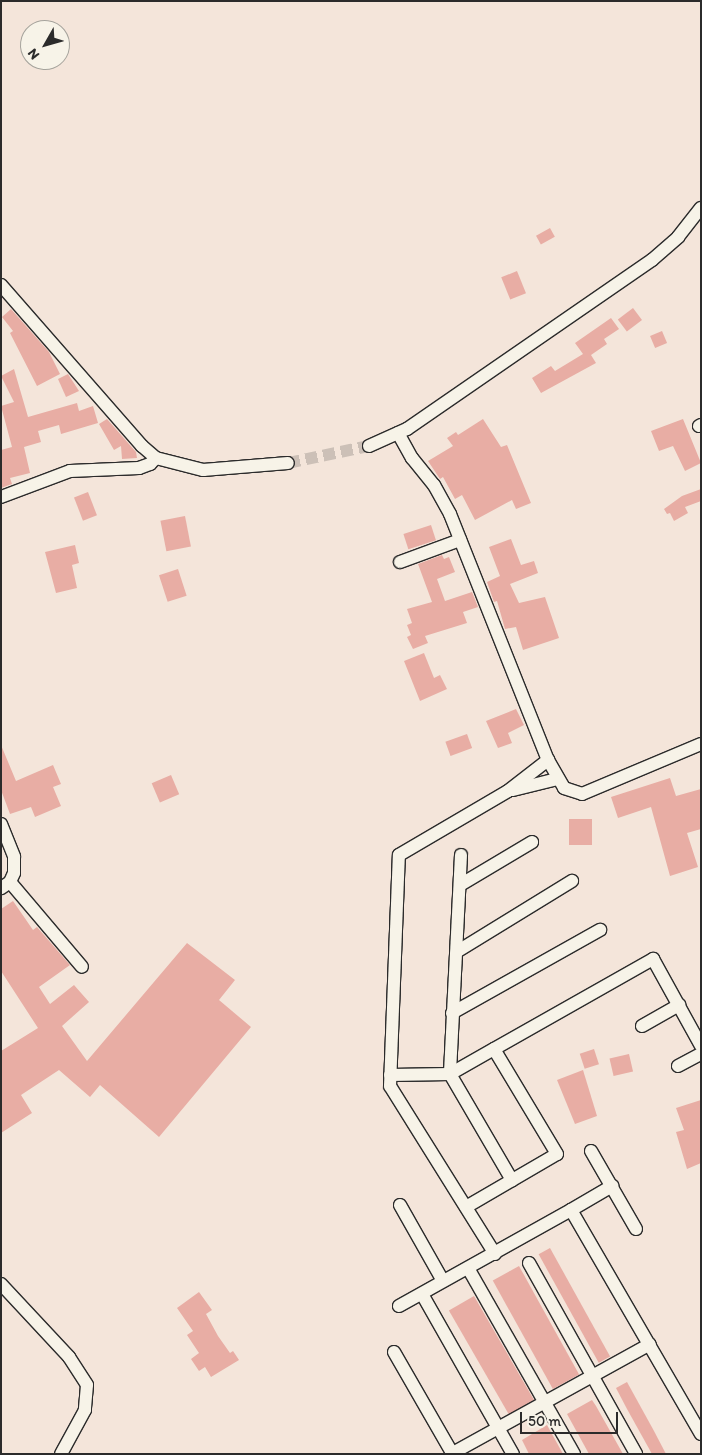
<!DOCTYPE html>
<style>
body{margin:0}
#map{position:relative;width:702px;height:1455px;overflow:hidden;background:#f4e5da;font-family:Itim,sans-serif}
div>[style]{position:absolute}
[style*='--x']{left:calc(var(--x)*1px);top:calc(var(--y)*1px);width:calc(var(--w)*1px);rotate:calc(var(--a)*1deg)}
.building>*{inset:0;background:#e8ada4;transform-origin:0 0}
.minor-tunnel>*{height:12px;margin-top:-6px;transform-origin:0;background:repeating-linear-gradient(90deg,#ccc0b7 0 12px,transparent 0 18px)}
.roads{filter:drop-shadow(1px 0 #2b2b2b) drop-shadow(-1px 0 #2b2b2b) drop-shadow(0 1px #2b2b2b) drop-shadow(0 -1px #2b2b2b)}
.minor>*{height:12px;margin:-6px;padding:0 6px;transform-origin:6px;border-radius:6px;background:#f7f3e8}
span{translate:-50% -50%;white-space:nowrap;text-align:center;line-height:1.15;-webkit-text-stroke:4.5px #f7f3e8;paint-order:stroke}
.frame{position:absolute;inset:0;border:2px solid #2b2b2b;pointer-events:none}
.north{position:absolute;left:20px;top:20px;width:50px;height:50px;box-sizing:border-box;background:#f7f3e8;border:1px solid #a5a39c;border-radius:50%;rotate:232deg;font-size:14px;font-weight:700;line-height:20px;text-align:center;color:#2b2b2b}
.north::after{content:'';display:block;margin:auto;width:18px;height:22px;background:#2b2b2b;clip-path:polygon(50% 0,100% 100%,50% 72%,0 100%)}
.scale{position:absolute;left:520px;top:1412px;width:98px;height:22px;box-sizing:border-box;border:2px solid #2b2b2b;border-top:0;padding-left:6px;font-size:15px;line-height:18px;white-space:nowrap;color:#2b2b2b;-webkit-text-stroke:4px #f7f3e8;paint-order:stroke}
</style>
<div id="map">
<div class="building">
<div style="left:550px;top:228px;width:10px;height:16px;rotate:61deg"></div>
<div style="left:517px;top:271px;width:24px;height:17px;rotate:68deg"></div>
<div style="left:633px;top:308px;width:15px;height:19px;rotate:53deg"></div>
<div style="clip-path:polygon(11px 309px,49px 352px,60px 374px,37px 386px,10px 333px,13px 331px,2px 317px)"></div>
<div style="clip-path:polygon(611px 318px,619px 329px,604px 339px,607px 344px,591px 355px,596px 363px,541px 393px,532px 378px,551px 366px,555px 371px,583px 354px,575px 343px)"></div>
<div style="left:662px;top:331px;width:13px;height:13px;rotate:67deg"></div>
<div style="clip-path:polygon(14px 369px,28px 417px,77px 403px,79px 411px,93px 406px,98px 423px,61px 434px,59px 425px,38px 431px,41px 442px,24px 447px,30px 473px,10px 478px,12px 484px,1px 488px,1px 450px,12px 447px,1px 406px,14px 402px,1px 376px)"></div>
<div style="clip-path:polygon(68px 374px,79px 391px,66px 397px,58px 379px)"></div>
<div style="clip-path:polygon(107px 419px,136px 452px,137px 458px,122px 459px,121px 446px,114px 450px,99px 424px)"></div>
<div style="clip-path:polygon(483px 419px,501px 447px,507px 445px,531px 503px,516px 509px,512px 500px,475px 520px,462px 495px,455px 499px,443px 477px,440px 479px,428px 461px,453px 446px,447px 438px,456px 432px,458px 435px)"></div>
<div style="clip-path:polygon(683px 419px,701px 463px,685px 471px,673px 446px,659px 451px,651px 431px)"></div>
<div style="clip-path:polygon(701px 489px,701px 501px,685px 507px,688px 513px,674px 521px,670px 513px,667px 514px,664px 509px,682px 496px)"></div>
<div style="left:88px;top:492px;width:25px;height:15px;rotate:69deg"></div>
<div style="left:185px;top:516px;width:31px;height:25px;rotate:79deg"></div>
<div style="left:431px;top:525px;width:16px;height:29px;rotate:72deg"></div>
<div style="clip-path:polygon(511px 539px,521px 565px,534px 561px,538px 573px,510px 584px,519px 603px,545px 597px,559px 638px,523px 650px,516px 627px,505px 629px,497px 601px,494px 602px,487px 582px,500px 576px,489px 547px)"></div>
<div style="clip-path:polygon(75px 545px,79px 563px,72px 565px,77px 588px,56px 593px,45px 552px)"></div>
<div style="clip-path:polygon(442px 555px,444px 559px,449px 557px,455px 572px,437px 579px,445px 601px,472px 592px,478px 607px,463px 612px,467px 623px,425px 636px,428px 643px,413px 649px,407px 637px,411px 635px,407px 625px,412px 623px,407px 609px,432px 602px,418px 564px)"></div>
<div style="left:178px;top:569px;width:28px;height:20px;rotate:72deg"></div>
<div style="clip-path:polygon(424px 653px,434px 678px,440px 675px,447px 689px,420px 701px,404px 661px)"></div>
<div style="clip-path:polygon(516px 709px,524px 725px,508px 733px,512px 743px,498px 748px,486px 721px)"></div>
<div style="left:467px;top:734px;width:15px;height:23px;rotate:70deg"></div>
<div style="clip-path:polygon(1px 745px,16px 781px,53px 765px,61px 784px,53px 787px,61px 806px,35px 817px,31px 807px,10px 814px,1px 790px)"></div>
<div style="left:171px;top:775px;width:21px;height:21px;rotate:67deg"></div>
<div style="clip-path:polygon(670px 778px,676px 796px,701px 789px,701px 829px,687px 833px,698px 867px,670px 876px,651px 807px,618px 818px,611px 797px)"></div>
<div style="left:569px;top:819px;width:23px;height:26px"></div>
<div style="clip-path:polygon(13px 901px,33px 930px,37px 927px,70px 965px,39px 987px,50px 1004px,74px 985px,89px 1002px,62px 1026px,87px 1061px,187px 943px,235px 980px,219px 1000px,251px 1027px,159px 1137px,100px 1085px,90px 1097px,59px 1070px,21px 1095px,32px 1113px,1px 1133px,1px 1051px,38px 1028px,1px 971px,1px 909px)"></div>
<div style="left:594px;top:1049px;width:16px;height:15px;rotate:72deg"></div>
<div style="left:629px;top:1054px;width:18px;height:20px;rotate:77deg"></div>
<div style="clip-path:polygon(583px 1070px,597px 1116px,575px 1124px,557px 1080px)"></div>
<div style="clip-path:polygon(701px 1100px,701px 1163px,687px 1169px,676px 1132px,684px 1130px,676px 1108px)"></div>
<div style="left:550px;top:1248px;width:124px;height:13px;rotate:61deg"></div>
<div style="left:519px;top:1266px;width:124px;height:30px;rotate:61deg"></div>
<div style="clip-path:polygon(199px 1292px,212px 1310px,206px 1314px,218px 1336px,230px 1353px,233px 1351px,239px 1360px,211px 1377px,205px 1367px,199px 1371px,191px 1359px,199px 1353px,187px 1335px,193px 1331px,177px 1308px)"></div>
<div style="left:474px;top:1296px;width:120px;height:29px;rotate:60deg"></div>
<div style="clip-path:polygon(627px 1382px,654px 1431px,666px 1454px,652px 1454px,627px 1409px,616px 1388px)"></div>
<div style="clip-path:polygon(592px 1400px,596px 1406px,623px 1454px,589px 1454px,567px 1414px)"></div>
<div style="clip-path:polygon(547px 1425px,563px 1454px,529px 1454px,522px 1440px)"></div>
</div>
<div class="minor-tunnel">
<div style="--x:288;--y:463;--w:83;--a:-11.9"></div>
</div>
<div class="roads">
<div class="minor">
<div style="--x:1;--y:285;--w:214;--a:48.8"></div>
<div style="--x:142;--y:446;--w:18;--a:41"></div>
<div style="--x:156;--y:458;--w:49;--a:14.3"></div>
<div style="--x:203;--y:470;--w:85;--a:-4.7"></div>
<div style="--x:699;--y:426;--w:2;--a:-27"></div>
<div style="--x:398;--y:433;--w:29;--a:61"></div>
<div style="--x:412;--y:458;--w:35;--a:51"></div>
<div style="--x:434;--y:485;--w:33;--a:61"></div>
<div style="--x:450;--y:514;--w:265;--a:68.3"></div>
<div style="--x:548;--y:760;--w:32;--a:60"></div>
<div style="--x:564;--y:788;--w:19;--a:18"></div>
<div style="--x:582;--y:794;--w:129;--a:-22.8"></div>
<div style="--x:369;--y:446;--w:42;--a:-24.1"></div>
<div style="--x:407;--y:429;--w:298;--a:-34.6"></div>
<div style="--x:652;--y:260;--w:35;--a:-41"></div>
<div style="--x:678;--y:237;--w:37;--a:-52"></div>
<div style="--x:1;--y:497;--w:74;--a:-20.6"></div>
<div style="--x:70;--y:471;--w:69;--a:-2.5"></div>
<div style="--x:139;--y:468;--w:12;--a:-20"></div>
<div style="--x:150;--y:464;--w:8;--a:-45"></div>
<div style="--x:400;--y:562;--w:64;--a:-20.1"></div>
<div style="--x:513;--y:790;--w:45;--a:-14"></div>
<div style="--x:1;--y:824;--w:35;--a:68"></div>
<div style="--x:14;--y:857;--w:16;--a:90"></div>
<div style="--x:14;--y:873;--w:10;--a:114"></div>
<div style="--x:10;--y:882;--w:11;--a:146"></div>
<div style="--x:461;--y:855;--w:219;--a:92.9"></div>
<div style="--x:450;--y:1074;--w:123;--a:59.7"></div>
<div style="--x:10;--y:882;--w:111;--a:49.7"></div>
<div style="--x:460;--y:885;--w:84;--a:-30.8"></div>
<div style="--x:458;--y:951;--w:134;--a:-31.6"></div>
<div style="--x:452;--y:1013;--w:170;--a:-29.3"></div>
<div style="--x:642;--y:1026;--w:43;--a:-29.6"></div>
<div style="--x:678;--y:1066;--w:26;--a:-28"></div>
<div style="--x:390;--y:1075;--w:60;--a:-1"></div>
<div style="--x:450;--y:1074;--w:51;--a:-29.6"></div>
<div style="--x:591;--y:1151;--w:90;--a:60"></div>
<div style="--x:400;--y:1205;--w:87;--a:60.5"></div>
<div style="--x:466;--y:1207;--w:105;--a:-30.2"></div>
<div style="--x:557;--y:1154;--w:122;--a:-121"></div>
<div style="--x:494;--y:1049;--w:183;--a:-29.5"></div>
<div style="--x:653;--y:959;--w:99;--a:61.1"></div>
<div style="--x:571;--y:1210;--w:48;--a:-30.3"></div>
<div style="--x:495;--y:1254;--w:198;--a:-122"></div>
<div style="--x:390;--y:1086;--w:231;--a:-87.8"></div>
<div style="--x:399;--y:855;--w:126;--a:-30.4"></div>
<div style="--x:508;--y:791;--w:51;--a:-37.8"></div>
<div style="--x:529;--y:1263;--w:219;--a:60.7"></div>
<div style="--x:468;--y:1268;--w:214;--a:60.3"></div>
<div style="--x:1;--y:1284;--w:100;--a:47"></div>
<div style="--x:69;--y:1357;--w:33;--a:57"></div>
<div style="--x:87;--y:1385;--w:25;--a:95"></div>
<div style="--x:85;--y:1410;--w:50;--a:118.6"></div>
<div style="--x:422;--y:1294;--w:184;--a:60.4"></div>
<div style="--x:399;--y:1306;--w:197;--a:-29.2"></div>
<div style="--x:571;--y:1210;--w:259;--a:59.9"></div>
<div style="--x:394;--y:1352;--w:116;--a:60.1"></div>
<div style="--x:451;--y:1454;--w:227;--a:-28.9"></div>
</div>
</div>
<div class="frame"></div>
<div class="north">N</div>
<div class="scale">50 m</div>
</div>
